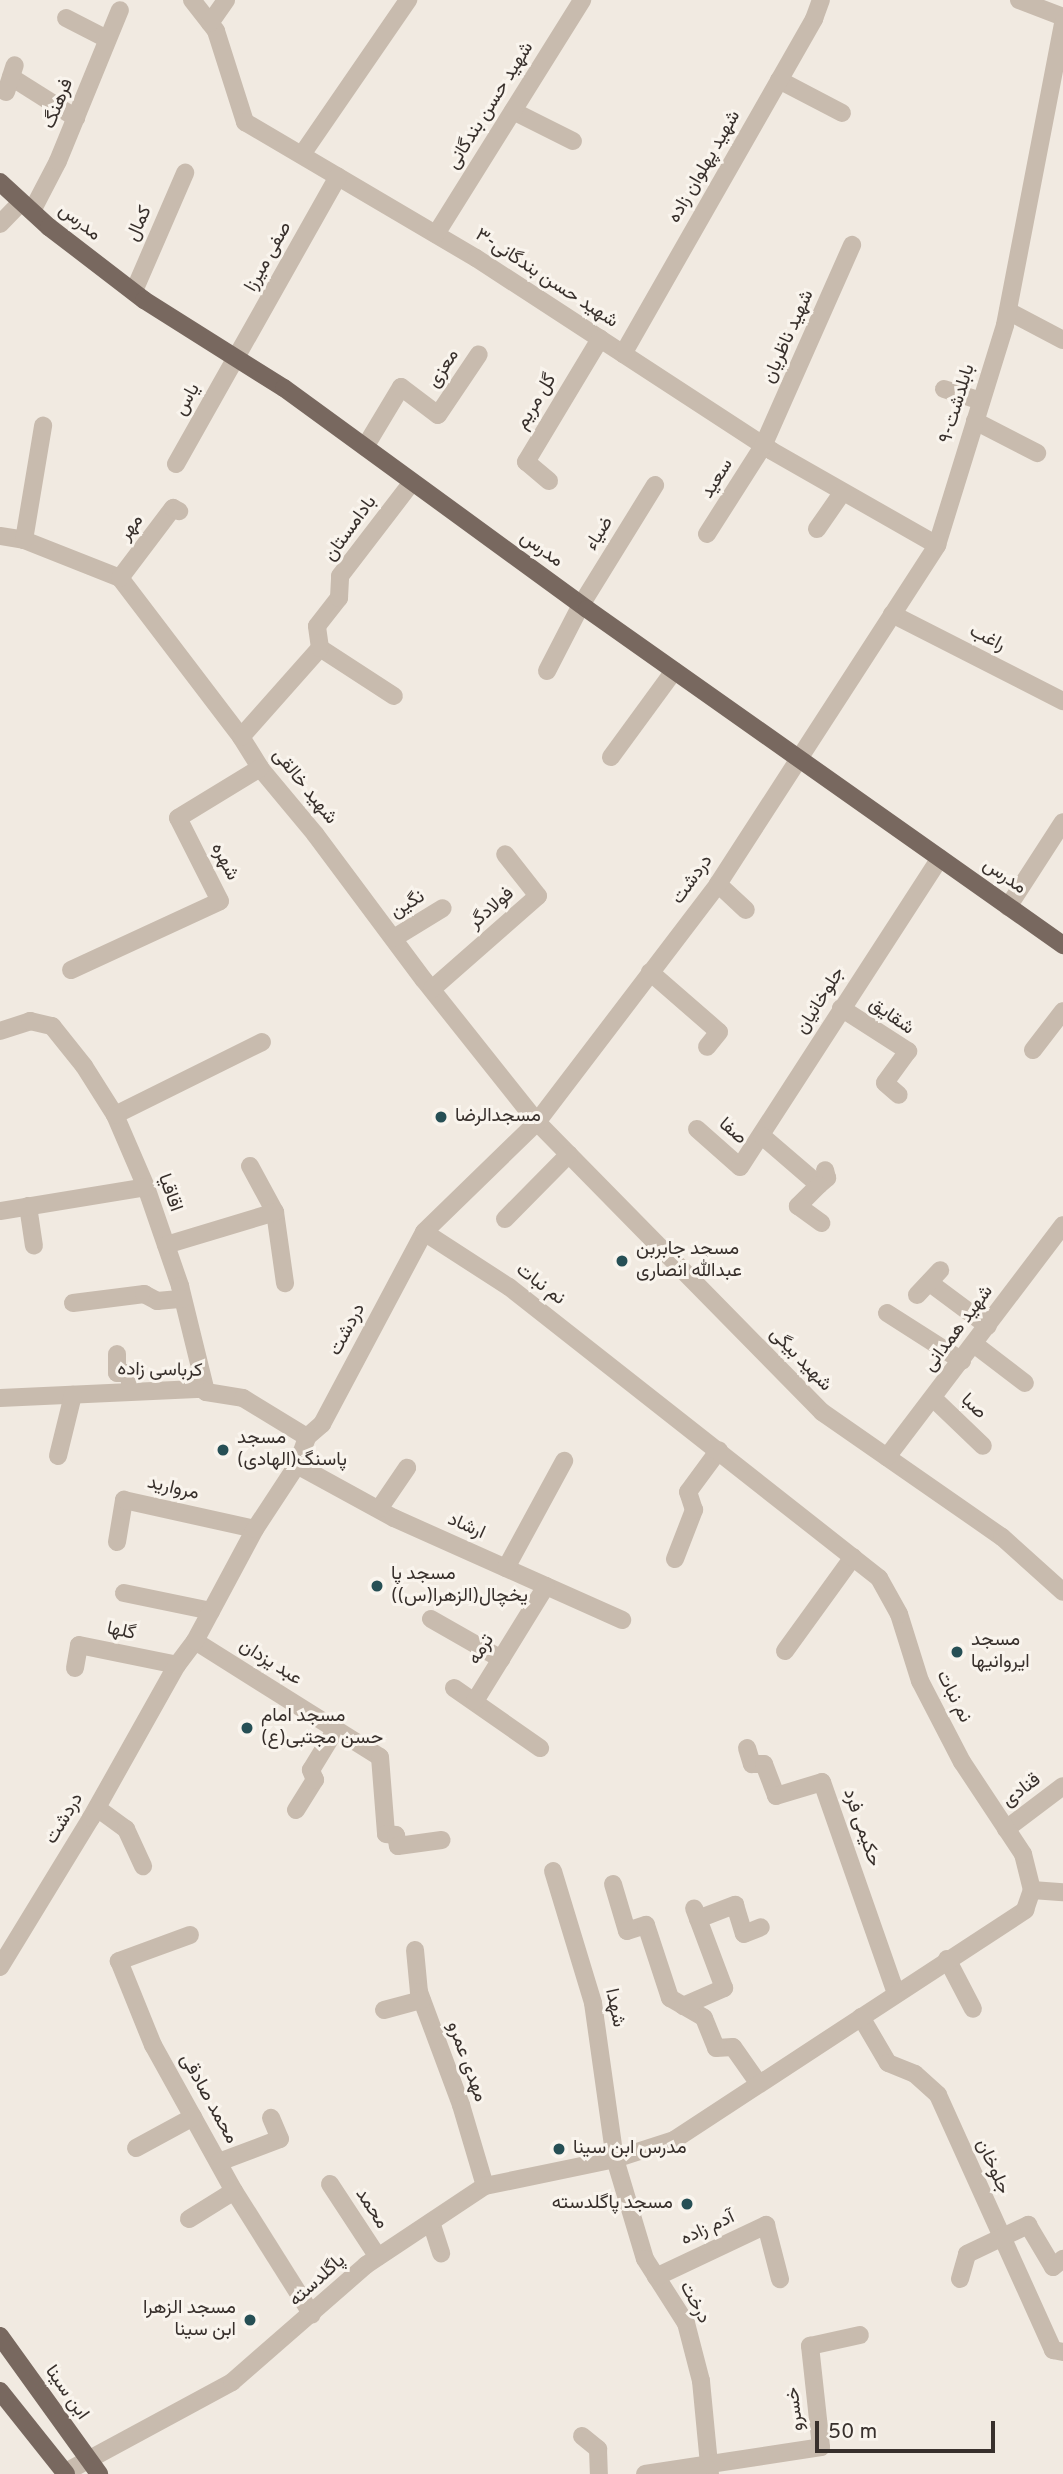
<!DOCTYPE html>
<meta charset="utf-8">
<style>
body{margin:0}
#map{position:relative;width:1063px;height:2474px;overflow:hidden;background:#f1eae1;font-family:Overpass,Vazirmatn,sans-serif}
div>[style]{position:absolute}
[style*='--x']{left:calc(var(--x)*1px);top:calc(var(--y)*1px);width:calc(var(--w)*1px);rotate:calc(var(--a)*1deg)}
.minor>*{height:18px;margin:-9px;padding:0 9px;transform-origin:9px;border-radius:9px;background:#c8bbae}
.major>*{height:18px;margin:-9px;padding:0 9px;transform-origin:9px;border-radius:9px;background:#78685f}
.dots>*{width:19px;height:19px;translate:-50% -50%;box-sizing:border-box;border:4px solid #f9f4ed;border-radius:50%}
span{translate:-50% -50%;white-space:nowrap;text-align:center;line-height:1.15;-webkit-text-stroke:6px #f9f4ed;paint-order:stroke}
.street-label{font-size:19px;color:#38302c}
.poi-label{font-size:19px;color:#38302c}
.left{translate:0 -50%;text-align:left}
.right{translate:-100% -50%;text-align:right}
.scale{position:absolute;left:815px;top:2421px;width:180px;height:32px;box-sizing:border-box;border:4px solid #38302c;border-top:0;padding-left:9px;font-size:21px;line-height:24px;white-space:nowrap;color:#38302c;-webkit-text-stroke:5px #f9f4ed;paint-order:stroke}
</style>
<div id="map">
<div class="minor">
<div style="--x:192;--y:0;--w:39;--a:52"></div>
<div style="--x:216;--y:31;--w:96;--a:72.3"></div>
<div style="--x:245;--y:122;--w:268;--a:30.5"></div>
<div style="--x:476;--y:258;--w:353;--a:33.1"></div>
<div style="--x:772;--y:451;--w:190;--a:29.7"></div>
<div style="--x:1019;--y:0;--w:47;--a:21.1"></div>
<div style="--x:66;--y:18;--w:46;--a:27.1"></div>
<div style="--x:210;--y:23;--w:28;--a:-55"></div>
<div style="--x:11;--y:77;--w:77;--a:32.2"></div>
<div style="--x:779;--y:80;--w:71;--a:27.6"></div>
<div style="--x:6;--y:92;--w:28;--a:-72"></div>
<div style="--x:513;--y:111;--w:67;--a:26.6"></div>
<div style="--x:303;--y:153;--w:186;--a:-55.5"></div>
<div style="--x:32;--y:211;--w:56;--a:-62.5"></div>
<div style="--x:58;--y:161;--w:163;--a:-67.7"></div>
<div style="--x:0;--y:224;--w:30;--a:-46"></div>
<div style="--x:436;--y:234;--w:276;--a:-58"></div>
<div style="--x:134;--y:291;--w:129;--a:-66.6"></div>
<div style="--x:1008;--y:311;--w:62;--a:27.8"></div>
<div style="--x:623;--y:354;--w:386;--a:-60.3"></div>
<div style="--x:814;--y:19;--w:20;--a:-70"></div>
<div style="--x:944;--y:389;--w:39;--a:18"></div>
<div style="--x:975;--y:421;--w:70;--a:27.3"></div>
<div style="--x:365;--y:447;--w:70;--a:-59"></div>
<div style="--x:401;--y:387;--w:46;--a:37.1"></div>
<div style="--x:438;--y:415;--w:73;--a:-56.1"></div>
<div style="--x:176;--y:464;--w:330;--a:-60.6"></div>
<div style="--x:549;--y:481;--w:30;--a:-140"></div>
<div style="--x:526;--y:462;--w:144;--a:-59"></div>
<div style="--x:817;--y:529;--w:44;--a:-55.2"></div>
<div style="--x:707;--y:534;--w:104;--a:-57.5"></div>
<div style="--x:763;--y:446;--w:220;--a:-66.1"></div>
<div style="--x:0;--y:536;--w:24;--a:9"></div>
<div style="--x:24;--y:540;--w:103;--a:21.6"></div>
<div style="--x:120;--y:578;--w:200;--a:52.7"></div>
<div style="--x:241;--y:737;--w:36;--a:58"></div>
<div style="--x:260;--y:768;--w:86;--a:50.2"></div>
<div style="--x:315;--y:834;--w:182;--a:53.3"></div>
<div style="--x:424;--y:980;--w:181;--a:51.5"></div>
<div style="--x:537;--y:1122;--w:407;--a:45.5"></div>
<div style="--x:822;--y:1412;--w:219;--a:34.8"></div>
<div style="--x:1002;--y:1537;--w:82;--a:42"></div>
<div style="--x:24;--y:540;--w:116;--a:-80.5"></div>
<div style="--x:120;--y:578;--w:88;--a:-52.9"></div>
<div style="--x:173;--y:508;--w:7;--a:27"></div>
<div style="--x:892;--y:614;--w:192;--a:27"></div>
<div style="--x:320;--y:648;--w:88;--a:33"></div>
<div style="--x:547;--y:671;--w:74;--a:-62.7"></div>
<div style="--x:581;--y:605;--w:141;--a:-58.3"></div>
<div style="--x:241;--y:737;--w:119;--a:-48.4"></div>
<div style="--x:320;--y:648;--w:22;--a:-98"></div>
<div style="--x:317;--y:626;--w:36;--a:-52"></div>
<div style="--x:339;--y:598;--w:22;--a:-87"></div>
<div style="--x:340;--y:576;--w:118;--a:-52.5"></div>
<div style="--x:611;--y:757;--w:107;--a:-53.8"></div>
<div style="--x:718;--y:884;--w:38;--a:43"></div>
<div style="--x:1008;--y:907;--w:101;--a:-57.1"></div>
<div style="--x:394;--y:938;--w:57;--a:-31.5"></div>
<div style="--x:71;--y:970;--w:164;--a:-24.8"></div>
<div style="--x:220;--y:901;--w:93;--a:-116.8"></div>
<div style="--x:178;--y:818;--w:96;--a:-31.4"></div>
<div style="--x:650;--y:972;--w:91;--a:41"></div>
<div style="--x:719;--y:1032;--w:19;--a:129"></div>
<div style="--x:432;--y:989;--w:141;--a:-41.3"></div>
<div style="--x:538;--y:896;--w:53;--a:-128.2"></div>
<div style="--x:841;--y:1008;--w:80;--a:32.7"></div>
<div style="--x:908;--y:1051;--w:39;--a:126"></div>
<div style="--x:885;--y:1083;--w:18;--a:41"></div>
<div style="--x:0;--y:1031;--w:32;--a:-18"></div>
<div style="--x:30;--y:1021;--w:23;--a:13"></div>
<div style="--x:52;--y:1026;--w:51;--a:51.3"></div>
<div style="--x:84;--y:1066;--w:58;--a:57.7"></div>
<div style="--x:115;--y:1115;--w:78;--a:66.7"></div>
<div style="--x:146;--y:1187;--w:105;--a:71"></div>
<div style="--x:180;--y:1286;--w:109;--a:76.2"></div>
<div style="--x:1033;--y:1050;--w:49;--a:-52.4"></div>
<div style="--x:115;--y:1115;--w:164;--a:-26.4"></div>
<div style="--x:697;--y:1129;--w:57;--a:41.5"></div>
<div style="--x:740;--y:1167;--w:368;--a:-57.1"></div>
<div style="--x:762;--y:1136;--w:75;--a:40.7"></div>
<div style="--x:819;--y:1185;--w:11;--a:-41"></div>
<div style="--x:827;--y:1178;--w:8;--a:-104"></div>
<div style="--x:250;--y:1166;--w:52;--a:61.5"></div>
<div style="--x:275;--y:1212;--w:72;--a:82"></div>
<div style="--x:819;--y:1185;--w:30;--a:135"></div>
<div style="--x:798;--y:1206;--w:29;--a:36"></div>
<div style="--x:28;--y:1206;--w:40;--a:81.5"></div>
<div style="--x:0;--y:1211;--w:148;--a:-9.3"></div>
<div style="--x:505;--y:1219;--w:91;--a:-45.4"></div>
<div style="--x:166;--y:1245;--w:114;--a:-16.8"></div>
<div style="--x:930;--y:1283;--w:72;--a:36.6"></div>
<div style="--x:917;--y:1295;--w:34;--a:-47"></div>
<div style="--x:73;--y:1303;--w:72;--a:-7.2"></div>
<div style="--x:144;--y:1294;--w:15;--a:28"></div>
<div style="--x:157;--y:1301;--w:25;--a:-5"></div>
<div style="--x:887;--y:1313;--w:89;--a:32.6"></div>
<div style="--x:974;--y:1344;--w:64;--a:37.4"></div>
<div style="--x:117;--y:1354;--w:19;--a:90"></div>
<div style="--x:117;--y:1373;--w:12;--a:0"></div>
<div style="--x:129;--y:1373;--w:18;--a:84"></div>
<div style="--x:0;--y:1398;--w:202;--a:-2.6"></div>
<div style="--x:202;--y:1389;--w:5;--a:37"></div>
<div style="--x:206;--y:1392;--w:37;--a:9"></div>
<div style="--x:243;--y:1398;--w:75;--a:31.4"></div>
<div style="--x:933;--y:1398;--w:69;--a:43.8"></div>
<div style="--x:58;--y:1456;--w:63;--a:-76.2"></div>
<div style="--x:887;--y:1457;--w:291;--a:-52.8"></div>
<div style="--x:297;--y:1465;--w:111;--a:28.7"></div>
<div style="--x:394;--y:1518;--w:250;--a:24.1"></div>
<div style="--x:379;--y:1509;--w:50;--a:-55.7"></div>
<div style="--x:117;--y:1542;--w:43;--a:-80.5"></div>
<div style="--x:124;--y:1500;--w:134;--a:12.5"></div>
<div style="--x:675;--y:1559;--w:53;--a:-68.8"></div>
<div style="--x:694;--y:1510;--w:19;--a:-108"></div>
<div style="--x:688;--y:1492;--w:52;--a:-53.6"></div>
<div style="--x:506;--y:1568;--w:122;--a:-61.5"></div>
<div style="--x:124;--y:1593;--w:89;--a:11.7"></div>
<div style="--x:431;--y:1619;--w:81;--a:29.7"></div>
<div style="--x:195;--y:1641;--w:218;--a:32.1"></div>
<div style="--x:380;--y:1757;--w:77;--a:85.5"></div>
<div style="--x:386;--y:1834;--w:10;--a:6"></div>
<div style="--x:396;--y:1835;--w:11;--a:80"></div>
<div style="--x:398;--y:1846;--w:44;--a:-7.8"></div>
<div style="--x:785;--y:1651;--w:116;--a:-54.1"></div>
<div style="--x:75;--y:1668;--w:23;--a:-80"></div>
<div style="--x:79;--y:1645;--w:100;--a:11.5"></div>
<div style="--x:454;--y:1688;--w:105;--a:34.9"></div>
<div style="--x:475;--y:1701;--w:135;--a:-58.3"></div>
<div style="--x:747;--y:1748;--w:17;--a:73"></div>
<div style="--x:752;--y:1764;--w:12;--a:0"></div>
<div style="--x:764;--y:1764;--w:34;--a:69"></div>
<div style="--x:776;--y:1796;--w:48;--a:-16.9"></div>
<div style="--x:822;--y:1782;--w:224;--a:70.7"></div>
<div style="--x:97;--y:1808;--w:36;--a:36"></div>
<div style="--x:126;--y:1829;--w:41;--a:65.3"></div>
<div style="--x:296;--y:1810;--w:36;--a:-58"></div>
<div style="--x:315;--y:1780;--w:11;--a:-112"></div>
<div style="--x:311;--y:1770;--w:48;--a:-58.6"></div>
<div style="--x:1006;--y:1829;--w:71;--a:-37"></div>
<div style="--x:553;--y:1871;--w:138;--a:73.1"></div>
<div style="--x:593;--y:2003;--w:158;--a:82"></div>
<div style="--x:615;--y:2159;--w:104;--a:73.3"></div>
<div style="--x:645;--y:2259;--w:76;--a:57.4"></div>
<div style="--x:686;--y:2323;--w:60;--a:75.5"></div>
<div style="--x:701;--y:2381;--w:93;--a:84.5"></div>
<div style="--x:613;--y:1884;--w:49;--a:73.4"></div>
<div style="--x:627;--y:1931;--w:20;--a:-18"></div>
<div style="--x:646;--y:1925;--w:77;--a:71.8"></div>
<div style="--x:670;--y:1998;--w:39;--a:30"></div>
<div style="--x:704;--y:2018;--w:32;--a:68"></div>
<div style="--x:716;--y:2048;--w:17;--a:-3"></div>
<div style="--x:733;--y:2047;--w:45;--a:54.9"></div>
<div style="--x:1032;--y:1890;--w:31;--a:4"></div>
<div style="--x:698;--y:1919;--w:40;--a:-21"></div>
<div style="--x:735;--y:1905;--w:30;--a:73"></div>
<div style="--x:744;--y:1934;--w:18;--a:-22"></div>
<div style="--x:190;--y:1935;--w:76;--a:159.9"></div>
<div style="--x:119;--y:1961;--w:91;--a:68"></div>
<div style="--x:153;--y:2045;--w:167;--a:61"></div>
<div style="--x:234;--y:2191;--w:146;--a:57.8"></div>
<div style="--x:415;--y:1950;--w:42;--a:84.6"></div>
<div style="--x:419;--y:1992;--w:121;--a:69.6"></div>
<div style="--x:461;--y:2105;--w:84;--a:73.5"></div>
<div style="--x:947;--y:1959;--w:56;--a:62.5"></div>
<div style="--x:0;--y:1967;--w:175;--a:-58.6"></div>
<div style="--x:91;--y:1818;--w:176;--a:-60.7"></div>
<div style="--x:177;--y:1665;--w:30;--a:-53"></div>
<div style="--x:195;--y:1641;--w:127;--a:-61.8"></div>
<div style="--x:255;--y:1529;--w:77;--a:-56.7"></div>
<div style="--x:297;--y:1465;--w:30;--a:-70"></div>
<div style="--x:307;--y:1437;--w:20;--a:-41"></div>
<div style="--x:322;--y:1424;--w:217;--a:-62"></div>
<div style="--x:424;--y:1232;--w:158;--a:-44.2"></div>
<div style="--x:537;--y:1122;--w:299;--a:-52.7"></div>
<div style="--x:718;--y:884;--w:404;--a:-57.1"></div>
<div style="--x:937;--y:545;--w:230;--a:-72.8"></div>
<div style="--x:1005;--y:325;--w:307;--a:-79.1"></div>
<div style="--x:683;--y:2006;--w:45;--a:-23.7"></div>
<div style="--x:724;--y:1988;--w:85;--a:-110.6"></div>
<div style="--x:384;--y:2010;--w:39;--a:-15"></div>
<div style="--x:861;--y:2017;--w:53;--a:59.6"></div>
<div style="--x:888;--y:2063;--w:29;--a:22"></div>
<div style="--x:915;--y:2074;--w:31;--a:42"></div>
<div style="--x:938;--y:2095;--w:280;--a:65.7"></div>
<div style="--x:1053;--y:2350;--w:10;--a:11"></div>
<div style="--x:136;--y:2148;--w:65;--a:-28.5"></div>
<div style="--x:219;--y:2162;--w:65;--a:-20.7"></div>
<div style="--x:280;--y:2139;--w:23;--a:-113"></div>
<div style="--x:330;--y:2184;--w:87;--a:56.7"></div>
<div style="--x:189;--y:2219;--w:53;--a:-31.9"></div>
<div style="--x:431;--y:2222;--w:33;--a:72"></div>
<div style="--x:656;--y:2277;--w:122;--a:-25.3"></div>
<div style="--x:766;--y:2225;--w:56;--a:75.5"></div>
<div style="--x:960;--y:2279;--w:26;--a:-74"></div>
<div style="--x:967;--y:2254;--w:68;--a:-25.4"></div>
<div style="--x:1028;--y:2225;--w:49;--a:59.2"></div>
<div style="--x:1053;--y:2267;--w:13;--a:-39"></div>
<div style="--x:582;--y:2436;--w:21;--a:39"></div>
<div style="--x:598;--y:2449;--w:25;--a:88"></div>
<div style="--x:64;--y:2473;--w:191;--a:-28.4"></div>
<div style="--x:232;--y:2382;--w:178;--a:-41.1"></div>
<div style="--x:366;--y:2265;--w:143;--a:-33.6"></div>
<div style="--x:485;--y:2186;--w:133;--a:-11.7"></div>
<div style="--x:615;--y:2159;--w:62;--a:-17.9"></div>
<div style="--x:674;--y:2140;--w:420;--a:-33.2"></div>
<div style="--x:1025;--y:1910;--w:21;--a:-71"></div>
<div style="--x:1032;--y:1890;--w:37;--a:-104"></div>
<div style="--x:1023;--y:1854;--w:110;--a:-123.5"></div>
<div style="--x:962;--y:1762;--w:91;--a:-117.4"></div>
<div style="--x:920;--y:1681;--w:70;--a:-107.4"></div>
<div style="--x:899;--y:1614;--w:41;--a:-119.1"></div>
<div style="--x:879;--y:1578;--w:471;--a:-141.8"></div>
<div style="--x:509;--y:1287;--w:101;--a:-147.1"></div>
<div style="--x:645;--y:2474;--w:178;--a:-8.7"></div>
<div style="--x:821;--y:2447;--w:102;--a:-96.2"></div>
<div style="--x:810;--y:2346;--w:51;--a:-12.4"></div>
</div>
<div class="major">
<div style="--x:0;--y:182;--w:67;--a:42.6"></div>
<div style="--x:49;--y:227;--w:120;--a:37.5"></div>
<div style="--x:144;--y:300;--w:165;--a:32.2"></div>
<div style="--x:284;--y:388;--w:375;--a:36.1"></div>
<div style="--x:587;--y:609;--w:583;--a:35.22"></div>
<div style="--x:0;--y:2336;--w:170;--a:54.3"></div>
<div style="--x:0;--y:2391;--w:106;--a:51.5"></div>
</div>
<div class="dots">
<div style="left:441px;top:1117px;background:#264f55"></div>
<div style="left:622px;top:1261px;background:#264f55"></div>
<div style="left:223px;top:1450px;background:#264f55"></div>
<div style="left:377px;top:1586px;background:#264f55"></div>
<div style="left:957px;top:1652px;background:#264f55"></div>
<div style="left:247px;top:1728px;background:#264f55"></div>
<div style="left:559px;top:2149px;background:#264f55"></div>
<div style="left:687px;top:2204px;background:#264f55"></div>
<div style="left:250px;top:2320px;background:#264f55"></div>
</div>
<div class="street-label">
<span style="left:59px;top:104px;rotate:-68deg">فرهنگ</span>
<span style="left:491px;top:106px;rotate:-58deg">شهید حسن بندگانی</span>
<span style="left:705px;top:167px;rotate:-60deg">شهید پهلوان زاده</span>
<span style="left:79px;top:223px;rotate:38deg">مدرس</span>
<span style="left:140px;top:224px;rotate:-66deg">کمال</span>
<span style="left:269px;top:257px;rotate:-61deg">صفی میرزا</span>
<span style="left:546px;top:279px;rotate:33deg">۳-شهید حسن بندگانی</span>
<span style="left:789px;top:337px;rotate:-66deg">شهید ناظریان</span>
<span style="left:444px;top:369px;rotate:-57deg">معزی</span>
<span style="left:188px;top:400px;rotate:-61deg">یاس</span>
<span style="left:537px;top:402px;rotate:-59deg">گل مریم</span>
<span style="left:958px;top:404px;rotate:-73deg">۹-بابلدشت</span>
<span style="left:718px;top:479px;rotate:-58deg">سعید</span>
<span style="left:132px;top:528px;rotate:-53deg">مهر</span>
<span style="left:351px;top:529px;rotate:-54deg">بادامستان</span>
<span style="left:600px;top:534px;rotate:-58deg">ضیاء</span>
<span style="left:541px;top:550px;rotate:36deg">مدرس</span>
<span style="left:987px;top:639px;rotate:27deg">راغب</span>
<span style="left:304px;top:787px;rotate:51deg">شهید خالقی</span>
<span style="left:224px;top:862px;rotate:63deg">شهره</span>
<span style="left:1004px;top:877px;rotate:35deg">مدرس</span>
<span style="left:693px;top:880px;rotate:-54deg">دردشت</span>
<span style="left:408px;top:905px;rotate:-31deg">نگین</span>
<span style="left:492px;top:909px;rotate:-41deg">فولادگر</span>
<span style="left:821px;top:1001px;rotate:-58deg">جلوخانیان</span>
<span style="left:891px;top:1017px;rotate:35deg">شقایق</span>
<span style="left:732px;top:1132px;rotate:41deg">صفا</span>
<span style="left:169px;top:1193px;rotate:70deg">اقاقیا</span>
<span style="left:540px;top:1285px;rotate:37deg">نم نبات</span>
<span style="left:959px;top:1329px;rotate:-53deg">شهید همدانی</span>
<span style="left:348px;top:1330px;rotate:-62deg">دردشت</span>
<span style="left:800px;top:1360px;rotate:46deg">شهید بیگی</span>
<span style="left:160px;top:1371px;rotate:1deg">کرباسی زاده</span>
<span style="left:973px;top:1407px;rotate:44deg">صبا</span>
<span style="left:173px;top:1489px;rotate:13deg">مروارید</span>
<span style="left:466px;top:1527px;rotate:24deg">ارشاد</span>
<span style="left:121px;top:1632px;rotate:12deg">گلها</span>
<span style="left:482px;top:1650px;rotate:-58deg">ترمه</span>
<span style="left:270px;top:1663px;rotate:32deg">عبد یزدان</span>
<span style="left:953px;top:1697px;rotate:63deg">نم نبات</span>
<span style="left:1022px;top:1791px;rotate:-37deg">قنادی</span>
<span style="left:65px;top:1819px;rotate:-59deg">دردشت</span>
<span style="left:861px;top:1828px;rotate:71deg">حکیمی فرد</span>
<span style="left:614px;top:2008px;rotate:78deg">شهدا</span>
<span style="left:466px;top:2062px;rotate:70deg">مهدی عمرو</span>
<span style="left:208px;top:2099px;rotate:61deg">محمد صادقی</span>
<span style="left:992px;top:2167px;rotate:66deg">جلوخان</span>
<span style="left:371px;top:2209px;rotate:57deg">محمد</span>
<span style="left:708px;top:2229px;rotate:-25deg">آدم زاده</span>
<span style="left:318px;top:2281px;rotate:-42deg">پاگلدسته</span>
<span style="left:694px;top:2303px;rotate:62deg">درخت</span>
<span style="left:66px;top:2393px;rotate:55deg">ابن سینا</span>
<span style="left:796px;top:2409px;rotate:-97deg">خسرو</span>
</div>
<div class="poi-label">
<span class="left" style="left:455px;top:1117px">مسجدالرضا</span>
<span class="left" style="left:636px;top:1261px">مسجد جابربن<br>عبدالله انصاری</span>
<span class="left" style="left:237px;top:1450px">مسجد<br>پاسنگ(الهادی)</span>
<span class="left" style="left:391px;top:1586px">مسجد پا<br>یخچال(الزهرا(س))</span>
<span class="left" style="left:971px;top:1652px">مسجد<br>ایروانیها</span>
<span class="left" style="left:261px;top:1728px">مسجد امام<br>حسن مجتبی(ع)</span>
<span class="left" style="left:573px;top:2149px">مدرس ابن سینا</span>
<span class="right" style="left:673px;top:2204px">مسجد پاگلدسته</span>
<span class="right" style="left:236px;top:2320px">مسجد الزهرا<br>ابن سینا</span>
</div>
<div class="scale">50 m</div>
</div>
